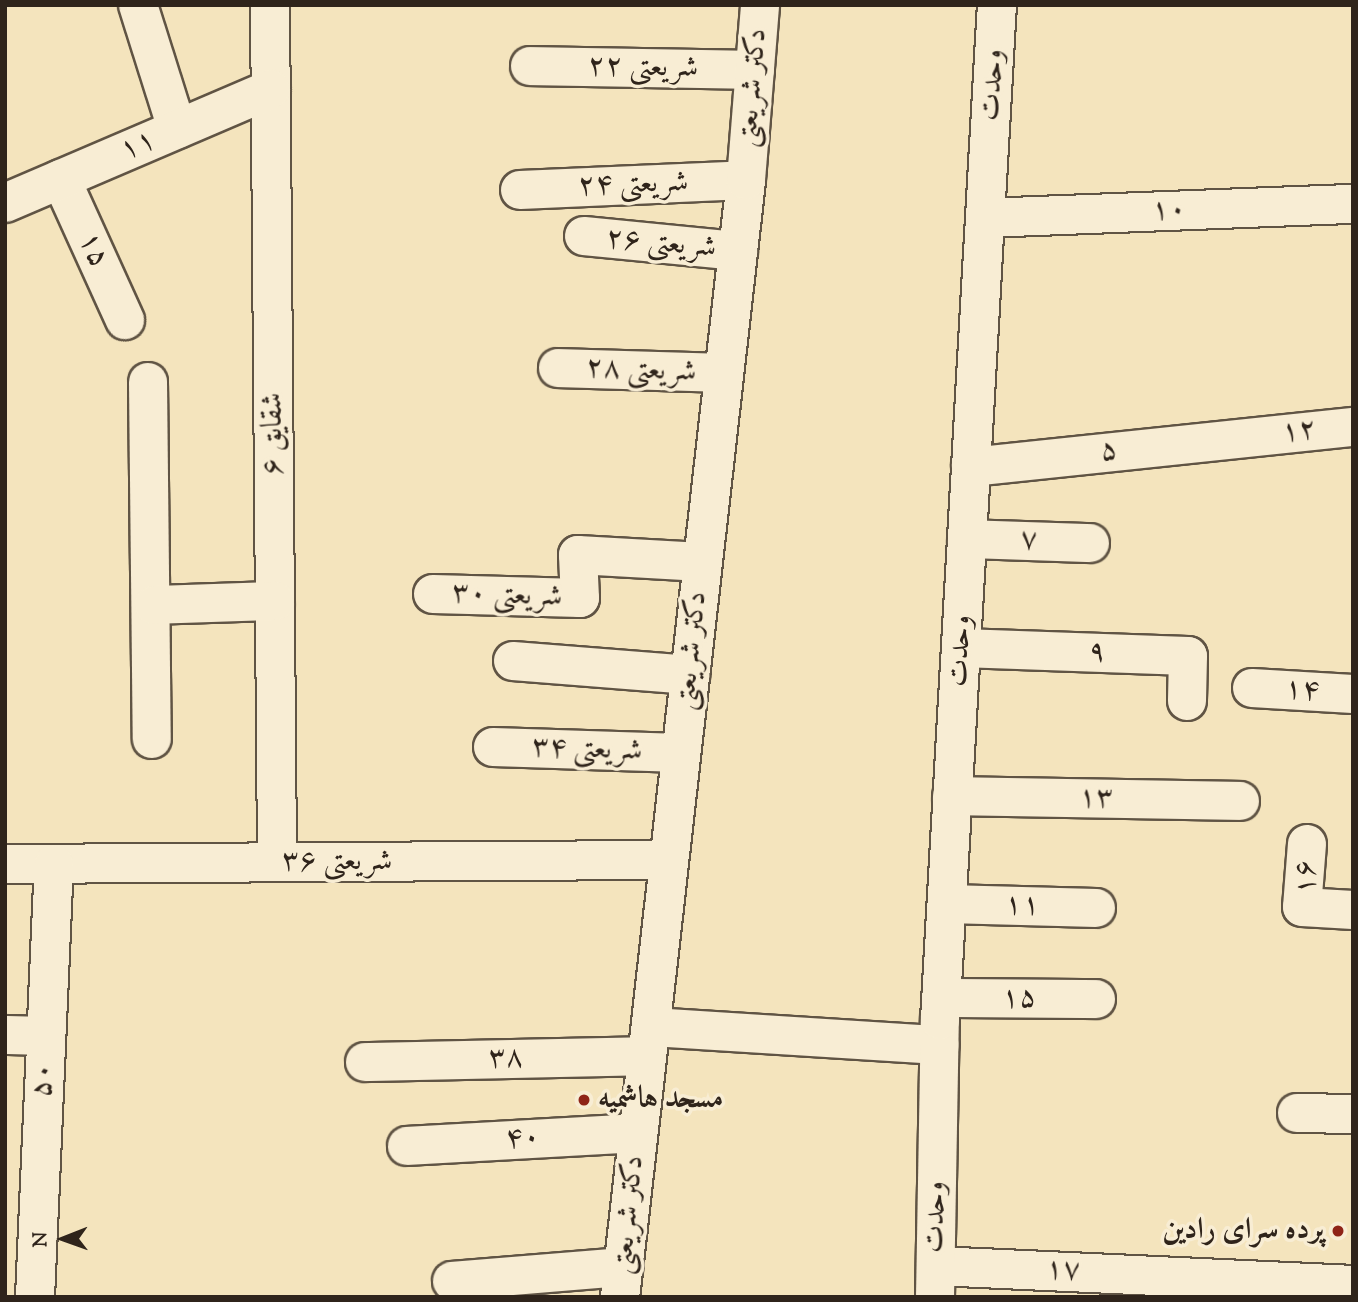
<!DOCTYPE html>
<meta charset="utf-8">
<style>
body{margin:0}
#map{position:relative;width:1358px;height:1302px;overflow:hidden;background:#f4e4bd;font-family:"Sorts Mill Goudy",Amiri,serif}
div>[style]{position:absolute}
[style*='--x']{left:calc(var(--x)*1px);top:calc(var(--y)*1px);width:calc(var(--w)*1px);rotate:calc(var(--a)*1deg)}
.roads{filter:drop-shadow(2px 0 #605444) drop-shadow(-2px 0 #605444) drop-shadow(0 2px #605444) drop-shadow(0 -2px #605444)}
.minor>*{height:38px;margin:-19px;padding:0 19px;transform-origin:19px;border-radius:19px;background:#f8edd4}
.dots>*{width:19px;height:19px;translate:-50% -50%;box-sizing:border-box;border:4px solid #f8edd4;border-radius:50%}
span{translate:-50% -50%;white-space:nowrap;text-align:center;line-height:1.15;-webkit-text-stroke:7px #f8edd4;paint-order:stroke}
.street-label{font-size:30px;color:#2f241b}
.poi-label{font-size:30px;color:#2f241b;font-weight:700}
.left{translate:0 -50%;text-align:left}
.right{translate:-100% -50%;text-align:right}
.frame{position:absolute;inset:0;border:7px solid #2f241b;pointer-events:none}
.north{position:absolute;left:28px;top:1204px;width:70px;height:70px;-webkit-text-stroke:5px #f8edd4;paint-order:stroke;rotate:269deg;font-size:19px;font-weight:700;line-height:28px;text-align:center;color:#2f241b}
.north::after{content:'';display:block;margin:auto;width:24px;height:32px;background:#2f241b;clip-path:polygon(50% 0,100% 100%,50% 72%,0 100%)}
</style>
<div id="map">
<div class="roads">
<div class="minor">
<div style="--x:138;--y:5;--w:130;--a:72.5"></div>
<div style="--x:270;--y:5;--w:857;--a:89.53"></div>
<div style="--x:530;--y:66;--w:225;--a:1"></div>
<div style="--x:61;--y:179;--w:155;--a:65.6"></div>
<div style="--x:520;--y:190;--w:226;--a:-2.5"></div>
<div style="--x:5;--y:203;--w:289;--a:-23.2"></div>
<div style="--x:985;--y:218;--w:368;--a:-2.2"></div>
<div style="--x:584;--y:236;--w:155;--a:5.6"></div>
<div style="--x:558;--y:368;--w:166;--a:1.7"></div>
<div style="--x:148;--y:382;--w:357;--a:89.4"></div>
<div style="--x:971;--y:467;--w:384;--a:-6"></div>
<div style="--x:967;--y:539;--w:123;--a:1.9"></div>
<div style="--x:433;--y:594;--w:147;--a:1.6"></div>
<div style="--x:580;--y:598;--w:43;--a:-92.7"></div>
<div style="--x:578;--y:555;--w:124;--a:3.2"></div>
<div style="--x:154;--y:605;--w:121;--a:-1.9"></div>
<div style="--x:961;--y:648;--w:227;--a:2"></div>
<div style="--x:1188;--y:656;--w:45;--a:91.3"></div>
<div style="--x:513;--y:661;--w:178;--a:4.5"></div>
<div style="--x:1252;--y:688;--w:101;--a:3.4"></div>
<div style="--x:493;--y:747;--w:188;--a:1.8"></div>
<div style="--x:952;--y:796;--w:288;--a:1"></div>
<div style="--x:1307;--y:844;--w:63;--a:94.5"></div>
<div style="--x:1302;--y:907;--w:51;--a:3.4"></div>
<div style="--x:5;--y:864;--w:664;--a:-0.35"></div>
<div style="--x:947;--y:904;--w:149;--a:1.5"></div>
<div style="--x:941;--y:998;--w:155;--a:0.4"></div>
<div style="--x:651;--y:1027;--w:289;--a:3.6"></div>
<div style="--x:5;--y:1035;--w:41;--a:1.4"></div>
<div style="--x:365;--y:1062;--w:282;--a:-1.2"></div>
<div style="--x:1297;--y:1113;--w:56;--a:1"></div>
<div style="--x:407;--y:1146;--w:231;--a:-3.2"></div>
<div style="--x:936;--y:1266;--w:417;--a:2.6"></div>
<div style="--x:452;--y:1281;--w:172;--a:-4.7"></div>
<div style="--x:35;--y:1297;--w:433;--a:-87.5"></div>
<div style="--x:620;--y:1297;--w:1124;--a:-83.56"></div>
<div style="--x:746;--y:180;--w:176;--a:-85.4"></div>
<div style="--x:935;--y:1297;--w:277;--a:-89"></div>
<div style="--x:940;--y:1020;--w:1017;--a:-86.79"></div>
</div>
</div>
<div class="dots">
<div style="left:584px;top:1100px;background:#8f2418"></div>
<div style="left:1338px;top:1231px;background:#8f2418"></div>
</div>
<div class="street-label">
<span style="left:643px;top:68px;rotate:1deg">شریعتی ۲۲</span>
<span style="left:993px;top:85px;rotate:-87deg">وحدت</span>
<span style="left:753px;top:88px;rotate:-85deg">دکتر شریعتی</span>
<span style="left:138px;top:146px;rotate:-23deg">۱۱</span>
<span style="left:633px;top:185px;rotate:-2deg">شریعتی ۲۴</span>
<span style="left:1169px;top:211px;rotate:-2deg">۱۰</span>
<span style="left:661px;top:244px;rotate:5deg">شریعتی ۲۶</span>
<span style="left:93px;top:250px;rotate:66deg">۱۵</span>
<span style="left:641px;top:371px;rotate:2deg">شریعتی ۲۸</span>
<span style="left:1299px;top:432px;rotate:-5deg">۱۲</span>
<span style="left:274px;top:434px;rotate:-90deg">شقایق ۶</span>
<span style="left:1109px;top:452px;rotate:-6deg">۵</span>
<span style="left:1029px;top:541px;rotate:2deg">۷</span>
<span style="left:507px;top:596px;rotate:2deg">شریعتی ۳۰</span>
<span style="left:692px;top:651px;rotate:-84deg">دکتر شریعتی</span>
<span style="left:961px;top:651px;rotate:-87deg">وحدت</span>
<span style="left:1097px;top:653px;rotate:2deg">۹</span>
<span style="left:1302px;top:691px;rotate:4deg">۱۴</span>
<span style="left:587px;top:750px;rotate:2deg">شریعتی ۳۴</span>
<span style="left:1096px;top:799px;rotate:1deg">۱۳</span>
<span style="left:337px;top:862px">شریعتی ۳۶</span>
<span style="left:1307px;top:877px;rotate:-91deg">۱۶</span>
<span style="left:1022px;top:906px;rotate:1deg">۱۱</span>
<span style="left:1019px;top:999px">۱۵</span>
<span style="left:506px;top:1059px;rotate:-1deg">۳۸</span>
<span style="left:44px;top:1080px;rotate:-87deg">۵۰</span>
<span style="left:523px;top:1139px;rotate:-3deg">۴۰</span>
<span style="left:629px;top:1215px;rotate:-84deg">دکتر شریعتی</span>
<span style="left:936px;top:1217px;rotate:-89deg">وحدت</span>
<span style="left:1063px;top:1271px;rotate:3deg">۱۷</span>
</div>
<div class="poi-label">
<span class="left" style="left:598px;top:1100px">مسجد هاشمیه</span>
<span class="right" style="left:1324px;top:1231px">پرده سرای رادین</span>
</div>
<div class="frame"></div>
<div class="north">N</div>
</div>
